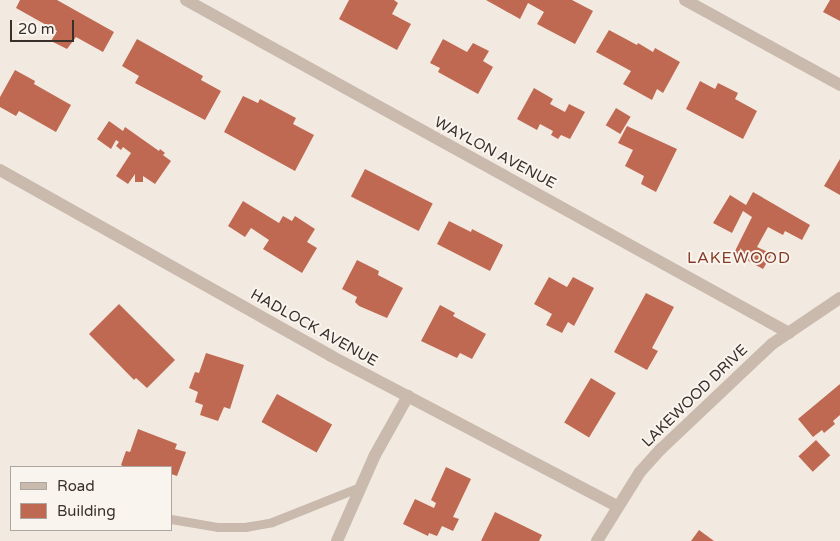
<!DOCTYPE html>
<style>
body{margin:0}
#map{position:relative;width:840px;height:541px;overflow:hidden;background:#f2eae1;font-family:"Varela Round",sans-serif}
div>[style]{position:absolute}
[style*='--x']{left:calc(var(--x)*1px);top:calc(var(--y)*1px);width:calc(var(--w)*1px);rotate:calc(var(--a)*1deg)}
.building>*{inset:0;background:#c06952;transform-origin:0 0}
.lane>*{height:9px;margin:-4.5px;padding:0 4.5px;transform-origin:4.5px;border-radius:4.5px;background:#cabaad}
.street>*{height:12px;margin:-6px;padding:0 6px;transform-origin:6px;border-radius:6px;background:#cabaad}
span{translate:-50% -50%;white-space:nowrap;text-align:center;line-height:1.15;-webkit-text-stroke:4px #faf4ee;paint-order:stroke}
.street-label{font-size:15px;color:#392f2b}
.neighbourhood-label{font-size:16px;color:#853c28;letter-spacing:1px}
.legend{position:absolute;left:10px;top:466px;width:162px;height:65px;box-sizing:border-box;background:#faf4ee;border:1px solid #ada5a0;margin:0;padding:6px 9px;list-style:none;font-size:15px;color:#392f2b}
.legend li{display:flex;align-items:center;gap:10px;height:25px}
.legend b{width:25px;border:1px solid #ada5a0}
.scale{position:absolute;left:10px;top:20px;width:64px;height:22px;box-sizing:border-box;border:2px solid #392f2b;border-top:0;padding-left:6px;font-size:15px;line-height:18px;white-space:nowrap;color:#392f2b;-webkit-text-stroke:4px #faf4ee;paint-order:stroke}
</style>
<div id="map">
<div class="building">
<div style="clip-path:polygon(20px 0,57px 0,114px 32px,103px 52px,76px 37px,67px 49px,51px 41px,57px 31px,16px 8px)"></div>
<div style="clip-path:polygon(349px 0,394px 0,398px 3px,392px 14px,411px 24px,397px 50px,339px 19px)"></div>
<div style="clip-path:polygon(486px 0,572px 0,593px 11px,575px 44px,537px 24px,544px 12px,528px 3px,520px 19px)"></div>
<div style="clip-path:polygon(830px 0,840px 0,840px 21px,823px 12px)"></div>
<div style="clip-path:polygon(609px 30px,637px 45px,638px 43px,653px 52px,655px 48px,680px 62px,663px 93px,657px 89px,652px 100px,623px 84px,631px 71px,596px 52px)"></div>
<div style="clip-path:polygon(137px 39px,203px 76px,201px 80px,221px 91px,205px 120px,135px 83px,139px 76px,122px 66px)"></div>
<div style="clip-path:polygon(443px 39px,467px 52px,473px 43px,489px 51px,483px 61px,493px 67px,478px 94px,438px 72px,440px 68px,430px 63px)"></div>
<div style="clip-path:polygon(15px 70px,35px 81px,34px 84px,71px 105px,56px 132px,19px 111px,16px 116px,0 107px,0 97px)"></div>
<div style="clip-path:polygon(700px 81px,715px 89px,718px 83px,738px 93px,735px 99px,757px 111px,743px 139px,686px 109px)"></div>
<div style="clip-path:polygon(534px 88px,553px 99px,550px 104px,565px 112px,569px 104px,585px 112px,570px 139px,561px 135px,558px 139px,551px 135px,553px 131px,540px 124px,537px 130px,517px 119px)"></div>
<div style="clip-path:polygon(243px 96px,258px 103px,260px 99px,296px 118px,293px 124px,314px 135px,295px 171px,224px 132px)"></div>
<div style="left:616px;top:108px;width:17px;height:20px;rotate:31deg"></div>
<div style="clip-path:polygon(109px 121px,123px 131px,125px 127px,159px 151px,160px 149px,165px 153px,163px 155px,171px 161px,155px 184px,143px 176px,143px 182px,135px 182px,135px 174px,128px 184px,116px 176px,131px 153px,123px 147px,121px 150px,116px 146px,119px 142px,116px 140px,111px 149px,97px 139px)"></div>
<div style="clip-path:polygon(627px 126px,677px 149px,656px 192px,641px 184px,644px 176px,625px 166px,633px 150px,618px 143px)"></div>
<div style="clip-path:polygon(840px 159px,840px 195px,824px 186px)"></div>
<div style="left:365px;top:169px;width:76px;height:31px;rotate:27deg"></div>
<div style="clip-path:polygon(753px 192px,810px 225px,802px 240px,785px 231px,783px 235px,768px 227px,757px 247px,772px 254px,763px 269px,734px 253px,752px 217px,743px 211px,732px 233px,713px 223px,730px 195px,746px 205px)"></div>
<div style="clip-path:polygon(243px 201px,279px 223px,283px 216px,292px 221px,295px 216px,315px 229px,307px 242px,317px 248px,302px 273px,263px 249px,269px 240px,251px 228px,245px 237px,228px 226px)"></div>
<div style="clip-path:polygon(449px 221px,471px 232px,472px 229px,503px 245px,490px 271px,437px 244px)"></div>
<div style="clip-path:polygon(357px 260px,379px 271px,378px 275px,403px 288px,387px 318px,359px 306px,355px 302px,357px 297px,342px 289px)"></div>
<div style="clip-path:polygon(549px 277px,567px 287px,573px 277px,594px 288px,574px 326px,568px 322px,562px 333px,546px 325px,552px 314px,534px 304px)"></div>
<div style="clip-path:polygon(646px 293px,674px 307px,652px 348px,658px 351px,647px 370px,614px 352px)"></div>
<div style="clip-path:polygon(119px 304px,175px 360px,147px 388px,136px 378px,134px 380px,89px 334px)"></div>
<div style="clip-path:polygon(440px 305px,455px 313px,453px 316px,486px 334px,472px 359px,460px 353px,457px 358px,421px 341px)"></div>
<div style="clip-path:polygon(206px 353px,244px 365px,230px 409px,224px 407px,218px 421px,200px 415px,203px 405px,195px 402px,198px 392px,189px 388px,195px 372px,199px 373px)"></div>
<div style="left:591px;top:378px;width:29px;height:52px;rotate:31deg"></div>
<div style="clip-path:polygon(840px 384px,840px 415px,833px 421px,835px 424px,824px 433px,822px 430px,813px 437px,798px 419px)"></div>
<div style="left:277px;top:394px;width:63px;height:32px;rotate:29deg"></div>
<div style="clip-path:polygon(138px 429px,177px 444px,175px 449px,186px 452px,177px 476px,171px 474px,171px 467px,124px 467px,121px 465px,126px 451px,130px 452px)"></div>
<div style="left:816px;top:440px;width:21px;height:24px;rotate:47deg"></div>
<div style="clip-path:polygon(446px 467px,471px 479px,453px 517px,459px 519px,453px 531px,442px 526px,437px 536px,429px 533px,428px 536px,403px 524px,415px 499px,434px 508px,436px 503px,431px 500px)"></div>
<div style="clip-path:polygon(495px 512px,542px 535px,539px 541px,481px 541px)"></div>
<div style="clip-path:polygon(699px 530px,714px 541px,691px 541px)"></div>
</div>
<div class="lane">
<div style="--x:171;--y:519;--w:48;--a:9.7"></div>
<div style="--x:218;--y:527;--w:27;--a:0"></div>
<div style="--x:245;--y:527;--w:27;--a:-10"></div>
<div style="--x:272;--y:522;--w:95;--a:-21.7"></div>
</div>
<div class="street">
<div style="--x:186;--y:0;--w:689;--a:28.91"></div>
<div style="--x:685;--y:0;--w:177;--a:28.7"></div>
<div style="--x:0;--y:170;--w:380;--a:29.3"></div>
<div style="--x:331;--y:356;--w:323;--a:27.7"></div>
<div style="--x:337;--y:541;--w:94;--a:-66.2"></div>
<div style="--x:375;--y:455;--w:68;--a:-60.8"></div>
<div style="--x:597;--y:541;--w:81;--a:-58.1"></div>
<div style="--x:640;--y:472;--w:31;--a:-48"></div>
<div style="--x:661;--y:449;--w:153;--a:-43.4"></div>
<div style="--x:772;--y:344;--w:82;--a:-34.1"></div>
</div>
<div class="street-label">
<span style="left:495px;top:153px;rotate:28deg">WAYLON AVENUE</span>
<span style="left:314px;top:328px;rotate:29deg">HADLOCK AVENUE</span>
<span style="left:695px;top:396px;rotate:-44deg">LAKEWOOD DRIVE</span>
</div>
<div class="neighbourhood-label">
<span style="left:739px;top:258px">LAKEWOOD</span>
</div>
<ul class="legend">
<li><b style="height:6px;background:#cabaad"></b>Road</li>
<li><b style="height:14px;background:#c06952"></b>Building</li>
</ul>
<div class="scale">20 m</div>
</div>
